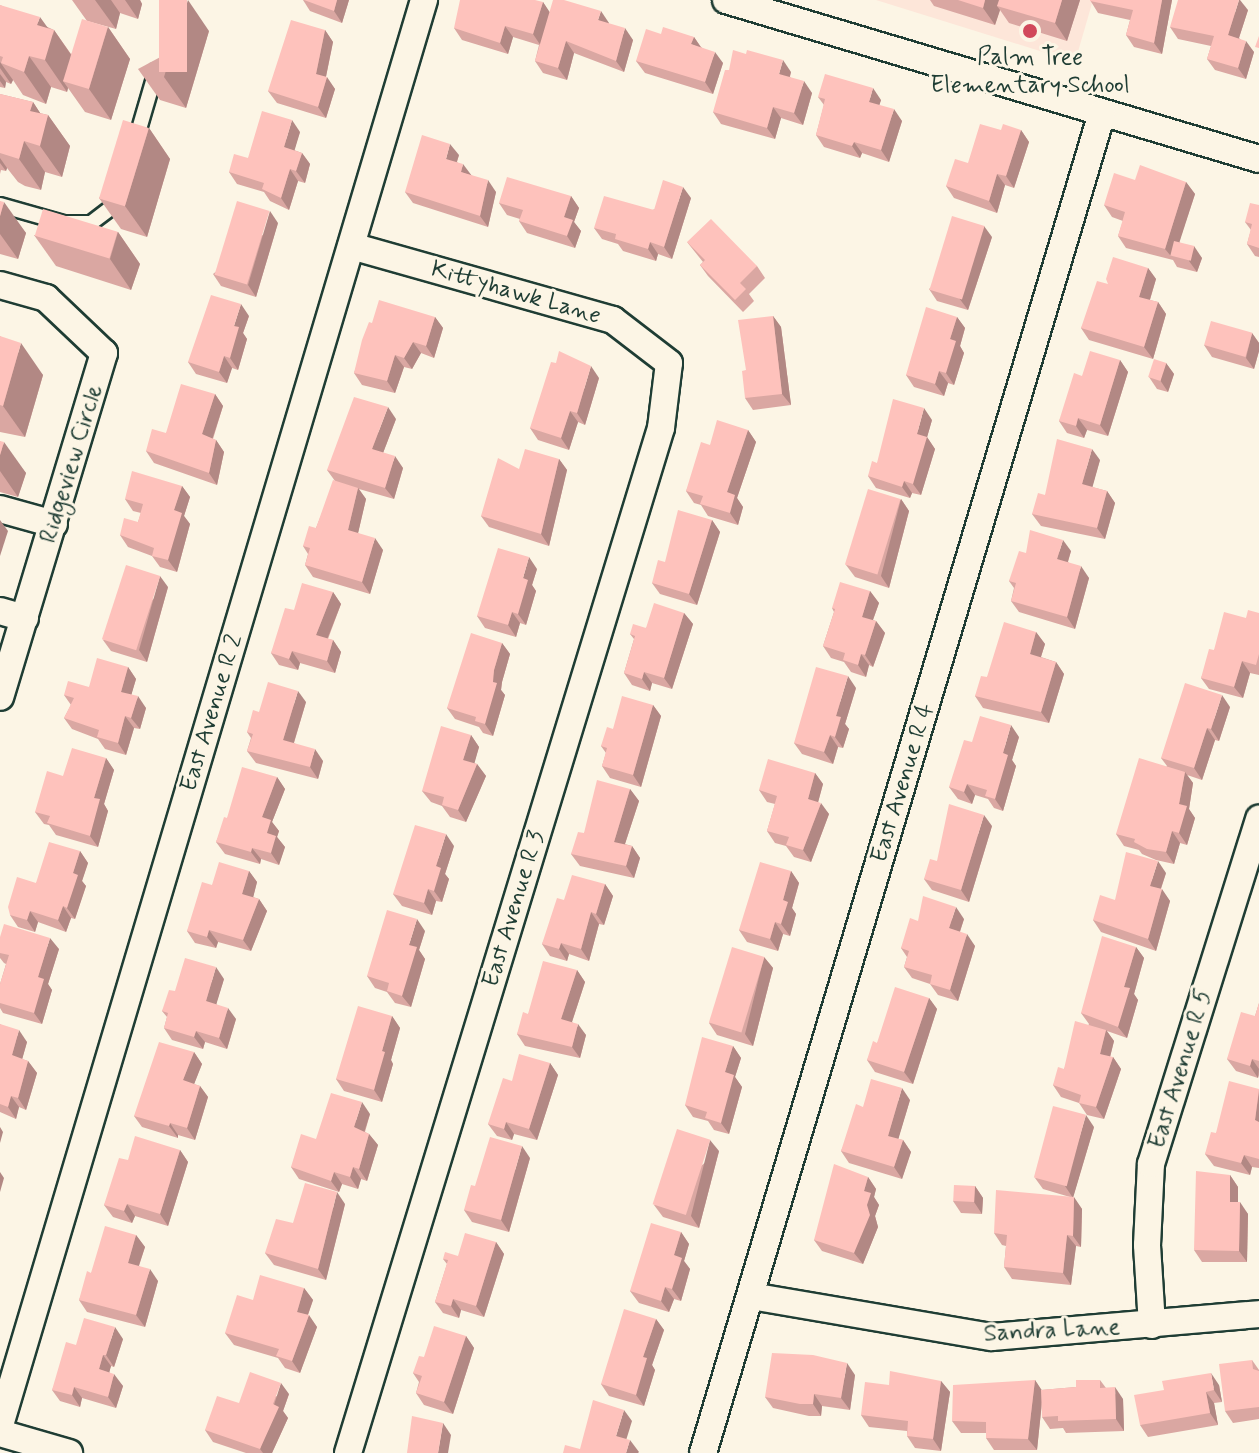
<!DOCTYPE html>
<style>
body{margin:0}
#map{position:relative;width:1259px;height:1453px;overflow:hidden;background:#fcf5e5;font-family:Mynerve,sans-serif}
div>[style]{position:absolute}
[style*='--x']{left:calc(var(--x)*1px);top:calc(var(--y)*1px);width:calc(var(--w)*1px);rotate:calc(var(--a)*1deg)}
.built>*{inset:0;background:#fde6d9}
.roads{filter:drop-shadow(2px 0 #1f3d34) drop-shadow(-2px 0 #1f3d34) drop-shadow(0 2px #1f3d34) drop-shadow(0 -2px #1f3d34)}
.lane>*{height:14px;margin:-7px;padding:0 7px;transform-origin:7px;border-radius:7px;background:#fcf5e5}
.street>*{height:26px;margin:-13px;padding:0 13px;transform-origin:13px;border-radius:13px;background:#fcf5e5}
.wall>*{inset:0;background:#daa7a2}
.shaded-wall>*{inset:0;background:#b28884}
.building>*{inset:0;background:#fec2bc;transform-origin:0 0}
.dots>*{width:22px;height:22px;translate:-50% -50%;box-sizing:border-box;border:4px solid #fcf5e5;border-radius:50%}
span{translate:-50% -50%;white-space:nowrap;text-align:center;line-height:1.15;-webkit-text-stroke:6px #fcf5e5;paint-order:stroke}
.poi-label{font-size:24px;color:#1f3d34}
.street-label{font-size:24px;color:#1f3d34}
</style>
<div id="map">
<div class="built">
<div style="clip-path:polygon(876px 0,1093px 0,1075px 62px)"></div>
</div>
<div class="roads">
<div class="lane">
<div style="--x:135;--y:143;--w:75;--a:-73.7"></div>
<div style="--x:0;--y:205;--w:66;--a:15.9"></div>
<div style="--x:63;--y:223;--w:28;--a:0"></div>
<div style="--x:91;--y:223;--w:25;--a:-37"></div>
<div style="--x:111;--y:208;--w:13;--a:-63"></div>
</div>
<div class="street">
<div style="--x:726;--y:0;--w:556;--a:16.61"></div>
<div style="--x:0;--y:285;--w:48;--a:15.8"></div>
<div style="--x:46;--y:298;--w:80;--a:43.5"></div>
<div style="--x:104;--y:353;--w:359;--a:106.8"></div>
<div style="--x:0;--y:509;--w:56;--a:15.5"></div>
<div style="--x:0;--y:611;--w:26;--a:16"></div>
<div style="--x:751;--y:1296;--w:244;--a:9.7"></div>
<div style="--x:992;--y:1337;--w:268;--a:-4.9"></div>
<div style="--x:1152;--y:1325;--w:80;--a:-93.6"></div>
<div style="--x:1147;--y:1245;--w:81;--a:-87.2"></div>
<div style="--x:1151;--y:1164;--w:362;--a:-72.6"></div>
<div style="--x:0;--y:1425;--w:1487;--a:-73.43"></div>
<div style="--x:0;--y:1433;--w:72;--a:16.2"></div>
<div style="--x:348;--y:1453;--w:1072;--a:-73.02"></div>
<div style="--x:661;--y:428;--w:65;--a:-83"></div>
<div style="--x:669;--y:363;--w:71;--a:-142.5"></div>
<div style="--x:613;--y:320;--w:272;--a:-164.2"></div>
<div style="--x:703;--y:1453;--w:1398;--a:-73.42"></div>
</div>
</div>
<div class="wall">
<div style="clip-path:polygon(72px 0,140px 0,142px 4px,138px 19px,120px 13px,116px 29px,87px 21px)"></div>
<div style="clip-path:polygon(303px 0,349px 0,342px 23px,310px 11px)"></div>
<div style="clip-path:polygon(930px 0,1080px 0,1067px 41px,1009px 23px,1000px 10px,995px 25px,934px 6px)"></div>
<div style="clip-path:polygon(1090px 0,1172px 0,1162px 54px,1134px 47px,1126px 35px,1130px 20px,1098px 13px)"></div>
<div style="clip-path:polygon(543px 2px,549px 12px,609px 23px,609px 24px,633px 40px,624px 72px,574px 53px,567px 80px,543px 73px,535px 61px,539px 45px,513px 37px,508px 54px,462px 40px,454px 28px)"></div>
<div style="clip-path:polygon(0 5px,54px 30px,71px 54px,108px 27px,130px 59px,111px 120px,85px 112px,68px 88px,67px 92px,51px 87px,46px 104px,23px 95px,13px 80px,11px 84px,6px 82px,5px 88px,0 87px)"></div>
<div style="clip-path:polygon(1248px 10px,1239px 38px,1254px 52px,1246px 79px,1215px 70px,1207px 59px,1211px 46px,1178px 39px,1170px 27px)"></div>
<div style="clip-path:polygon(325px 30px,333px 42px,326px 77px,335px 89px,326px 118px,277px 103px,268px 91px)"></div>
<div style="clip-path:polygon(209px 31px,186px 108px,160px 100px,138px 69px)"></div>
<div style="clip-path:polygon(661px 34px,694px 37px,701px 47px,723px 63px,713px 94px,645px 73px,636px 61px)"></div>
<div style="clip-path:polygon(791px 72px,790px 77px,812px 93px,803px 125px,781px 118px,775px 139px,721px 124px,713px 112px)"></div>
<div style="clip-path:polygon(0 94px,33px 102px,40px 113px,48px 115px,70px 146px,62px 177px,45px 172px,41px 190px,25px 186px,18px 182px,7px 168px,6px 171px,1px 170px,0 174px)"></div>
<div style="clip-path:polygon(818px 97px,881px 100px,879px 105px,902px 121px,889px 162px,862px 153px,860px 158px,824px 147px,816px 135px,824px 105px)"></div>
<div style="clip-path:polygon(149px 128px,170px 159px,147px 237px,121px 229px,99px 198px)"></div>
<div style="clip-path:polygon(1001px 130px,1021px 130px,1029px 142px,1014px 188px,1005px 185px,997px 213px,954px 198px,946px 186px)"></div>
<div style="clip-path:polygon(300px 132px,294px 150px,302px 153px,310px 164px,305px 183px,298px 181px,289px 210px,270px 201px,264px 192px,237px 184px,229px 172px,248px 158px)"></div>
<div style="clip-path:polygon(459px 155px,457px 162px,471px 175px,496px 192px,488px 227px,413px 203px,405px 192px)"></div>
<div style="clip-path:polygon(1186px 182px,1195px 194px,1179px 242px,1202px 258px,1197px 272px,1177px 267px,1173px 260px,1126px 248px,1118px 236px,1123px 221px,1112px 217px,1104px 205px)"></div>
<div style="clip-path:polygon(571px 196px,579px 208px,574px 222px,581px 231px,575px 248px,527px 233px,519px 221px,520px 219px,507px 215px,499px 203px)"></div>
<div style="clip-path:polygon(691px 198px,672px 259px,658px 254px,656px 261px,623px 251px,618px 244px,602px 239px,594px 228px)"></div>
<div style="clip-path:polygon(0 201px,26px 233px,18px 259px,0 254px)"></div>
<div style="clip-path:polygon(1259px 205px,1259px 257px,1255px 256px,1247px 244px,1251px 230px,1245px 222px)"></div>
<div style="clip-path:polygon(278px 223px,256px 297px,221px 286px,213px 274px)"></div>
<div style="clip-path:polygon(118px 232px,140px 264px,131px 290px,56px 266px,34px 235px)"></div>
<div style="clip-path:polygon(992px 237px,968px 310px,937px 301px,929px 289px)"></div>
<div style="clip-path:polygon(687px 242px,757px 266px,765px 278px,749px 294px,754px 301px,743px 312px,708px 276px,700px 265px,703px 262px)"></div>
<div style="clip-path:polygon(1148px 268px,1156px 279px,1150px 300px,1158px 302px,1166px 314px,1153px 359px,1089px 340px,1081px 328px,1108px 284px)"></div>
<div style="clip-path:polygon(249px 316px,243px 333px,247px 339px,238px 370px,232px 368px,227px 383px,196px 374px,188px 362px)"></div>
<div style="clip-path:polygon(773px 316px,781px 327px,791px 405px,753px 410px,745px 398px,746px 370px)"></div>
<div style="clip-path:polygon(435px 317px,443px 328px,434px 358px,421px 353px,412px 369px,404px 367px,395px 393px,362px 385px,354px 373px,372px 323px)"></div>
<div style="clip-path:polygon(957px 317px,965px 328px,960px 346px,964px 353px,954px 385px,948px 383px,944px 396px,914px 387px,906px 375px)"></div>
<div style="clip-path:polygon(1252px 333px,1259px 343px,1259px 351px,1254px 369px,1212px 357px,1204px 345px)"></div>
<div style="clip-path:polygon(0 336px,43px 375px,25px 437px,0 432px)"></div>
<div style="clip-path:polygon(1120px 360px,1128px 372px,1108px 436px,1087px 430px,1084px 438px,1067px 433px,1059px 421px,1082px 376px)"></div>
<div style="clip-path:polygon(1166px 363px,1174px 374px,1168px 392px,1157px 389px,1149px 377px)"></div>
<div style="clip-path:polygon(599px 378px,585px 425px,578px 422px,569px 450px,538px 440px,530px 428px)"></div>
<div style="clip-path:polygon(215px 394px,223px 406px,213px 439px,216px 440px,224px 452px,217px 485px,154px 463px,146px 451px,166px 433px)"></div>
<div style="clip-path:polygon(396px 419px,383px 453px,403px 468px,394px 499px,359px 489px,366px 499px,358px 533px,383px 550px,370px 594px,313px 577px,305px 565px,308px 554px,303px 546px,316px 528px,335px 481px,327px 470px)"></div>
<div style="clip-path:polygon(932px 420px,927px 437px,935px 449px,921px 495px,912px 493px,910px 498px,876px 488px,868px 476px,877px 463px)"></div>
<div style="clip-path:polygon(748px 430px,756px 442px,737px 498px,743px 507px,738px 525px,708px 516px,701px 505px,694px 503px,686px 491px,710px 445px)"></div>
<div style="clip-path:polygon(0 441px,26px 473px,18px 497px,0 492px)"></div>
<div style="clip-path:polygon(559px 459px,567px 470px,549px 546px,489px 527px,481px 516px)"></div>
<div style="clip-path:polygon(1100px 460px,1092px 487px,1107px 491px,1115px 503px,1105px 539px,1041px 526px,1032px 514px,1045px 495px)"></div>
<div style="clip-path:polygon(182px 486px,190px 497px,184px 516px,190px 524px,177px 572px,160px 567px,152px 556px,128px 547px,120px 535px,138px 522px,141px 513px,133px 511px,125px 499px)"></div>
<div style="clip-path:polygon(901px 499px,909px 511px,889px 588px,855px 577px,846px 565px)"></div>
<div style="clip-path:polygon(712px 520px,720px 532px,697px 605px,660px 594px,652px 583px)"></div>
<div style="clip-path:polygon(1071px 551px,1068px 562px,1089px 578px,1075px 629px,1019px 612px,1011px 601px,1014px 588px,1009px 581px,1026px 553px)"></div>
<div style="clip-path:polygon(537px 569px,532px 585px,536px 591px,526px 625px,520px 623px,516px 637px,485px 628px,477px 616px)"></div>
<div style="clip-path:polygon(168px 587px,147px 662px,111px 651px,103px 640px)"></div>
<div style="clip-path:polygon(870px 591px,879px 603px,873px 620px,876px 621px,885px 633px,873px 667px,869px 665px,866px 677px,851px 672px,844px 662px,831px 658px,823px 646px,834px 612px,832px 608px)"></div>
<div style="clip-path:polygon(333px 592px,341px 604px,328px 639px,333px 640px,341px 652px,335px 673px,300px 663px,298px 670px,279px 665px,271px 653px,294px 610px)"></div>
<div style="clip-path:polygon(684px 613px,693px 624px,672px 689px,652px 683px,650px 691px,632px 685px,624px 673px,634px 639px,630px 634px)"></div>
<div style="clip-path:polygon(1259px 613px,1259px 675px,1250px 673px,1243px 698px,1209px 689px,1201px 678px,1214px 650px,1246px 618px)"></div>
<div style="clip-path:polygon(1036px 632px,1045px 644px,1041px 657px,1056px 662px,1064px 674px,1049px 723px,983px 708px,975px 696px,987px 677px)"></div>
<div style="clip-path:polygon(502px 643px,510px 654px,502px 682px,501px 690px,505px 695px,493px 736px,483px 733px,479px 727px,455px 719px,447px 708px)"></div>
<div style="clip-path:polygon(128px 667px,136px 679px,131px 695px,146px 708px,140px 729px,134px 728px,126px 755px,105px 749px,98px 739px,72px 729px,64px 718px,71px 705px,64px 695px,89px 687px)"></div>
<div style="clip-path:polygon(856px 688px,845px 724px,849px 729px,843px 748px,838px 747px,833px 764px,802px 754px,794px 743px)"></div>
<div style="clip-path:polygon(306px 702px,294px 743px,323px 761px,318px 779px,256px 763px,247px 751px,251px 738px,247px 732px,259px 712px)"></div>
<div style="clip-path:polygon(653px 705px,661px 716px,641px 787px,610px 778px,602px 766px,606px 753px,601px 746px,613px 729px)"></div>
<div style="clip-path:polygon(1230px 707px,1219px 741px,1215px 740px,1202px 780px,1187px 775px,1193px 783px,1189px 809px,1195px 818px,1187px 845px,1180px 843px,1174px 864px,1156px 860px,1142px 854px,1139px 850px,1124px 846px,1116px 834px,1167px 766px,1161px 758px)"></div>
<div style="clip-path:polygon(471px 735px,479px 747px,474px 763px,477px 764px,486px 776px,466px 822px,450px 817px,442px 806px,431px 802px,422px 791px)"></div>
<div style="clip-path:polygon(1019px 737px,1012px 760px,1016px 766px,1003px 811px,994px 808px,988px 799px,975px 795px,972px 804px,958px 799px,949px 787px)"></div>
<div style="clip-path:polygon(106px 758px,114px 770px,104px 804px,108px 811px,98px 847px,56px 835px,49px 825px,44px 824px,35px 812px,63px 776px)"></div>
<div style="clip-path:polygon(815px 773px,823px 784px,818px 802px,829px 814px,811px 862px,794px 857px,786px 846px,775px 843px,767px 831px,775px 804px,767px 802px,759px 790px)"></div>
<div style="clip-path:polygon(277px 777px,285px 789px,272px 822px,279px 831px,277px 837px,285px 847px,279px 865px,261px 859px,260px 864px,225px 854px,216px 842px,227px 818px)"></div>
<div style="clip-path:polygon(630px 789px,639px 801px,625px 844px,632px 846px,640px 858px,634px 878px,580px 866px,571px 854px,584px 833px)"></div>
<div style="clip-path:polygon(992px 826px,969px 902px,932px 890px,924px 879px,937px 861px)"></div>
<div style="clip-path:polygon(454px 846px,445px 874px,449px 879px,442px 902px,436px 901px,432px 915px,402px 906px,393px 894px)"></div>
<div style="clip-path:polygon(80px 851px,88px 863px,82px 881px,86px 886px,75px 919px,71px 918px,66px 932px,38px 922px,35px 932px,18px 927px,10px 915px,36px 883px)"></div>
<div style="clip-path:polygon(249px 871px,257px 882px,253px 897px,259px 899px,267px 911px,251px 951px,218px 942px,216px 948px,195px 943px,187px 931px,212px 885px)"></div>
<div style="clip-path:polygon(791px 871px,799px 883px,792px 908px,796px 914px,790px 936px,783px 934px,778px 951px,747px 942px,739px 930px)"></div>
<div style="clip-path:polygon(1166px 873px,1161px 889px,1170px 901px,1156px 951px,1101px 932px,1093px 920px,1115px 900px)"></div>
<div style="clip-path:polygon(605px 884px,613px 896px,604px 925px,599px 924px,589px 961px,569px 954px,567px 961px,550px 956px,542px 944px,564px 900px)"></div>
<div style="clip-path:polygon(964px 919px,960px 932px,975px 946px,958px 1001px,938px 995px,930px 984px,912px 978px,904px 967px,907px 957px,901px 948px,918px 921px)"></div>
<div style="clip-path:polygon(425px 931px,419px 950px,425px 959px,411px 1007px,395px 1003px,387px 992px,375px 988px,367px 976px)"></div>
<div style="clip-path:polygon(0 937px,59px 949px,48px 984px,52px 990px,42px 1024px,3px 1013px,0 1008px,0 984px,6px 964px,4px 963px,0 958px)"></div>
<div style="clip-path:polygon(1136px 947px,1144px 958px,1134px 994px,1138px 1000px,1127px 1038px,1107px 1031px,1114px 1041px,1110px 1057px,1113px 1057px,1121px 1069px,1104px 1119px,1087px 1115px,1079px 1103px,1061px 1097px,1053px 1085px,1064px 1069px,1089px 1024px,1081px 1013px)"></div>
<div style="clip-path:polygon(764px 957px,773px 968px,753px 1046px,717px 1035px,709px 1023px)"></div>
<div style="clip-path:polygon(577px 970px,585px 982px,572px 1022px,586px 1035px,580px 1058px,525px 1046px,517px 1034px,528px 1014px)"></div>
<div style="clip-path:polygon(224px 979px,216px 1004px,236px 1019px,227px 1049px,205px 1042px,203px 1049px,172px 1040px,164px 1028px,167px 1017px,162px 1011px,175px 991px)"></div>
<div style="clip-path:polygon(929px 998px,937px 1009px,913px 1084px,875px 1072px,867px 1060px,877px 1043px)"></div>
<div style="clip-path:polygon(1259px 1003px,1259px 1075px,1258px 1078px,1236px 1071px,1227px 1059px,1255px 1016px)"></div>
<div style="clip-path:polygon(392px 1016px,400px 1028px,391px 1060px,393px 1064px,382px 1102px,344px 1091px,336px 1079px)"></div>
<div style="clip-path:polygon(0 1024px,27px 1042px,22px 1059px,28px 1061px,37px 1073px,26px 1110px,19px 1107px,16px 1119px,0 1112px)"></div>
<div style="clip-path:polygon(733px 1046px,741px 1058px,735px 1077px,742px 1087px,729px 1134px,714px 1130px,708px 1121px,693px 1117px,685px 1105px)"></div>
<div style="clip-path:polygon(194px 1052px,202px 1064px,194px 1084px,200px 1086px,208px 1097px,195px 1140px,178px 1135px,178px 1138px,142px 1127px,134px 1116px)"></div>
<div style="clip-path:polygon(550px 1063px,558px 1075px,537px 1140px,514px 1134px,512px 1140px,497px 1136px,488px 1124px,512px 1081px)"></div>
<div style="clip-path:polygon(1259px 1089px,1259px 1168px,1252px 1167px,1250px 1175px,1214px 1166px,1205px 1154px,1216px 1133px)"></div>
<div style="clip-path:polygon(910px 1100px,898px 1139px,903px 1140px,911px 1152px,902px 1179px,849px 1163px,841px 1151px,863px 1107px)"></div>
<div style="clip-path:polygon(370px 1114px,365px 1132px,369px 1134px,378px 1145px,367px 1181px,361px 1179px,358px 1189px,342px 1184px,339px 1192px,299px 1179px,291px 1167px,316px 1139px)"></div>
<div style="clip-path:polygon(1094px 1127px,1073px 1197px,1082px 1209px,1081px 1247px,1076px 1246px,1071px 1285px,1012px 1279px,1004px 1267px,1006px 1246px,1002px 1245px,994px 1233px,1070px 1197px,1043px 1189px,1035px 1178px)"></div>
<div style="clip-path:polygon(180px 1150px,188px 1162px,168px 1226px,135px 1216px,132px 1223px,113px 1217px,104px 1205px,128px 1160px)"></div>
<div style="clip-path:polygon(719px 1151px,699px 1228px,663px 1217px,654px 1205px)"></div>
<div style="clip-path:polygon(530px 1158px,509px 1232px,472px 1222px,464px 1210px)"></div>
<div style="clip-path:polygon(1230px 1175px,1238px 1187px,1238px 1202px,1248px 1214px,1247px 1262px,1202px 1262px,1194px 1250px)"></div>
<div style="clip-path:polygon(868px 1177px,876px 1189px,874px 1197px,879px 1205px,875px 1216px,878px 1227px,863px 1264px,822px 1251px,814px 1240px)"></div>
<div style="clip-path:polygon(975px 1186px,983px 1198px,982px 1214px,961px 1213px,953px 1201px)"></div>
<div style="clip-path:polygon(345px 1204px,326px 1280px,274px 1265px,265px 1253px,293px 1223px)"></div>
<div style="clip-path:polygon(681px 1232px,689px 1244px,684px 1261px,690px 1269px,681px 1301px,674px 1299px,669px 1312px,639px 1303px,630px 1291px)"></div>
<div style="clip-path:polygon(136px 1235px,145px 1247px,139px 1266px,158px 1281px,145px 1327px,87px 1312px,79px 1300px,91px 1273px)"></div>
<div style="clip-path:polygon(496px 1242px,504px 1254px,484px 1317px,461px 1310px,459px 1318px,443px 1313px,435px 1302px,447px 1264px,443px 1259px,458px 1256px)"></div>
<div style="clip-path:polygon(304px 1288px,313px 1300px,308px 1315px,317px 1327px,300px 1373px,285px 1368px,278px 1358px,234px 1345px,225px 1333px,253px 1300px)"></div>
<div style="clip-path:polygon(656px 1319px,664px 1330px,652px 1365px,655px 1370px,644px 1406px,609px 1396px,601px 1384px)"></div>
<div style="clip-path:polygon(466px 1336px,474px 1348px,453px 1414px,424px 1405px,416px 1393px,419px 1382px,413px 1373px,424px 1357px)"></div>
<div style="clip-path:polygon(123px 1339px,114px 1367px,111px 1366px,109px 1372px,123px 1386px,116px 1408px,82px 1398px,80px 1407px,60px 1401px,52px 1390px,76px 1345px)"></div>
<div style="clip-path:polygon(1252px 1360px,1259px 1370px,1259px 1419px,1233px 1423px,1225px 1411px)"></div>
<div style="clip-path:polygon(855px 1375px,850px 1410px,822px 1406px,821px 1416px,809px 1416px,773px 1408px,765px 1397px)"></div>
<div style="clip-path:polygon(1035px 1380px,1041px 1390px,1076px 1387px,1100px 1380px,1106px 1388px,1123px 1399px,1124px 1431px,1066px 1433px,1063px 1428px,1050px 1429px,1042px 1417px,1042px 1402px,1037px 1450px,994px 1450px,986px 1438px,986px 1433px,961px 1433px,952px 1421px)"></div>
<div style="clip-path:polygon(941px 1381px,950px 1392px,941px 1451px,915px 1448px,907px 1436px,907px 1431px,869px 1427px,861px 1415px,889px 1385px)"></div>
<div style="clip-path:polygon(1219px 1385px,1222px 1402px,1214px 1403px,1218px 1425px,1148px 1437px,1140px 1425px)"></div>
<div style="clip-path:polygon(289px 1394px,283px 1411px,288px 1418px,272px 1453px,246px 1453px,213px 1442px,205px 1430px,239px 1403px)"></div>
</div>
<div class="shaded-wall">
<div style="clip-path:polygon(95px 0,111px 0,120px 13px,116px 29px)"></div>
<div style="clip-path:polygon(125px 0,140px 0,142px 4px,138px 19px)"></div>
<div style="clip-path:polygon(188px 0,209px 31px,186px 108px,164px 77px)"></div>
<div style="clip-path:polygon(337px 0,349px 0,342px 23px,334px 11px)"></div>
<div style="clip-path:polygon(985px 0,1002px 0,997px 6px,1000px 10px,995px 25px,983px 8px)"></div>
<div style="clip-path:polygon(1062px 0,1080px 0,1067px 41px,1055px 23px)"></div>
<div style="clip-path:polygon(1162px 0,1172px 0,1162px 54px,1154px 43px)"></div>
<div style="clip-path:polygon(1239px 0,1240px 0,1248px 10px,1236px 47px,1228px 35px)"></div>
<div style="clip-path:polygon(543px 2px,551px 14px,541px 46px,533px 34px)"></div>
<div style="clip-path:polygon(601px 11px,609px 23px,606px 32px,598px 20px)"></div>
<div style="clip-path:polygon(40px 17px,53px 35px,54px 30px,76px 62px,63px 81px,68px 88px,67px 92px,45px 60px,37px 25px)"></div>
<div style="clip-path:polygon(505px 26px,513px 37px,508px 54px,500px 43px)"></div>
<div style="clip-path:polygon(108px 27px,130px 59px,111px 120px,89px 89px)"></div>
<div style="clip-path:polygon(625px 28px,633px 40px,624px 72px,616px 61px)"></div>
<div style="clip-path:polygon(325px 30px,333px 42px,324px 86px,316px 74px)"></div>
<div style="clip-path:polygon(694px 37px,702px 49px,691px 44px)"></div>
<div style="clip-path:polygon(566px 41px,574px 53px,567px 80px,558px 68px)"></div>
<div style="clip-path:polygon(1246px 41px,1254px 52px,1246px 79px,1238px 68px)"></div>
<div style="clip-path:polygon(715px 52px,723px 63px,713px 94px,705px 82px)"></div>
<div style="clip-path:polygon(29px 56px,51px 87px,46px 104px,24px 72px)"></div>
<div style="clip-path:polygon(783px 60px,791px 72px,787px 86px,779px 74px)"></div>
<div style="clip-path:polygon(0 62px,13px 80px,11px 84px,0 68px)"></div>
<div style="clip-path:polygon(0 74px,6px 82px,5px 88px,0 81px)"></div>
<div style="clip-path:polygon(327px 77px,335px 89px,326px 118px,318px 107px)"></div>
<div style="clip-path:polygon(804px 81px,812px 93px,803px 125px,794px 113px)"></div>
<div style="clip-path:polygon(873px 88px,881px 100px,877px 113px,869px 102px)"></div>
<div style="clip-path:polygon(33px 102px,46px 122px,48px 115px,70px 146px,62px 177px,40px 146px,30px 111px)"></div>
<div style="clip-path:polygon(773px 107px,781px 118px,775px 139px,767px 128px)"></div>
<div style="clip-path:polygon(894px 109px,902px 121px,889px 162px,881px 150px)"></div>
<div style="clip-path:polygon(292px 120px,300px 132px,292px 159px,284px 147px)"></div>
<div style="clip-path:polygon(149px 128px,170px 159px,147px 237px,125px 206px)"></div>
<div style="clip-path:polygon(1021px 130px,1029px 142px,1014px 188px,1006px 176px)"></div>
<div style="clip-path:polygon(24px 141px,45px 172px,41px 190px,19px 159px)"></div>
<div style="clip-path:polygon(854px 142px,862px 153px,860px 158px,852px 146px)"></div>
<div style="clip-path:polygon(450px 144px,459px 155px,454px 170px,446px 159px)"></div>
<div style="clip-path:polygon(302px 153px,310px 164px,305px 183px,296px 171px)"></div>
<div style="clip-path:polygon(0 158px,7px 168px,6px 171px,0 163px)"></div>
<div style="clip-path:polygon(463px 164px,472px 176px,461px 172px)"></div>
<div style="clip-path:polygon(290px 169px,298px 181px,289px 210px,281px 198px)"></div>
<div style="clip-path:polygon(997px 174px,1005px 185px,997px 213px,989px 201px)"></div>
<div style="clip-path:polygon(488px 180px,496px 192px,488px 227px,480px 216px)"></div>
<div style="clip-path:polygon(1186px 182px,1195px 194px,1175px 256px,1170px 255px,1165px 249px)"></div>
<div style="clip-path:polygon(683px 187px,691px 198px,672px 259px,664px 247px)"></div>
<div style="clip-path:polygon(571px 196px,579px 208px,574px 222px,581px 231px,575px 248px,567px 236px,564px 217px)"></div>
<div style="clip-path:polygon(4px 202px,26px 233px,18px 259px,0 234px,0 216px)"></div>
<div style="clip-path:polygon(270px 211px,278px 223px,256px 297px,248px 285px)"></div>
<div style="clip-path:polygon(984px 226px,992px 237px,968px 310px,959px 298px)"></div>
<div style="clip-path:polygon(118px 232px,140px 264px,131px 290px,110px 259px)"></div>
<div style="clip-path:polygon(650px 242px,658px 254px,656px 261px,648px 249px)"></div>
<div style="clip-path:polygon(1194px 246px,1202px 258px,1197px 272px,1189px 261px)"></div>
<div style="clip-path:polygon(1148px 268px,1156px 279px,1147px 309px,1139px 297px)"></div>
<div style="clip-path:polygon(1158px 302px,1166px 314px,1153px 359px,1144px 347px)"></div>
<div style="clip-path:polygon(241px 304px,249px 316px,243px 333px,247px 339px,238px 370px,230px 358px,234px 326px)"></div>
<div style="clip-path:polygon(773px 316px,781px 327px,791px 405px,782px 394px)"></div>
<div style="clip-path:polygon(435px 317px,443px 328px,434px 358px,426px 346px)"></div>
<div style="clip-path:polygon(957px 317px,965px 328px,960px 346px,964px 353px,954px 385px,946px 373px,950px 339px)"></div>
<div style="clip-path:polygon(1252px 333px,1259px 343px,1259px 351px,1254px 369px,1246px 358px)"></div>
<div style="clip-path:polygon(413px 342px,421px 353px,412px 369px,404px 358px)"></div>
<div style="clip-path:polygon(21px 343px,43px 375px,25px 437px,3px 406px)"></div>
<div style="clip-path:polygon(395px 355px,404px 367px,395px 393px,387px 381px)"></div>
<div style="clip-path:polygon(224px 356px,232px 368px,227px 383px,219px 372px)"></div>
<div style="clip-path:polygon(1120px 360px,1128px 372px,1108px 436px,1100px 425px)"></div>
<div style="clip-path:polygon(1166px 363px,1174px 374px,1168px 392px,1160px 380px)"></div>
<div style="clip-path:polygon(591px 366px,599px 378px,585px 425px,577px 413px)"></div>
<div style="clip-path:polygon(939px 371px,948px 383px,944px 396px,935px 384px)"></div>
<div style="clip-path:polygon(215px 394px,223px 406px,210px 446px,202px 434px)"></div>
<div style="clip-path:polygon(388px 407px,396px 419px,380px 461px,372px 449px)"></div>
<div style="clip-path:polygon(924px 408px,932px 420px,926px 441px,927px 437px,935px 449px,921px 495px,913px 484px,917px 434px)"></div>
<div style="clip-path:polygon(570px 411px,578px 422px,569px 450px,561px 438px)"></div>
<div style="clip-path:polygon(1078px 418px,1087px 430px,1084px 438px,1076px 426px)"></div>
<div style="clip-path:polygon(748px 430px,756px 442px,737px 498px,743px 507px,738px 525px,730px 513px,727px 492px)"></div>
<div style="clip-path:polygon(216px 440px,224px 452px,217px 485px,209px 473px)"></div>
<div style="clip-path:polygon(4px 442px,26px 473px,18px 497px,0 471px,0 455px)"></div>
<div style="clip-path:polygon(1092px 449px,1100px 460px,1090px 496px,1082px 484px)"></div>
<div style="clip-path:polygon(395px 456px,403px 468px,394px 499px,385px 488px)"></div>
<div style="clip-path:polygon(559px 459px,567px 470px,549px 546px,541px 534px)"></div>
<div style="clip-path:polygon(904px 481px,912px 493px,910px 498px,902px 487px)"></div>
<div style="clip-path:polygon(182px 486px,190px 497px,184px 516px,190px 524px,177px 572px,168px 560px,174px 510px)"></div>
<div style="clip-path:polygon(358px 488px,366px 499px,356px 542px,348px 530px)"></div>
<div style="clip-path:polygon(1107px 491px,1115px 503px,1105px 539px,1097px 528px)"></div>
<div style="clip-path:polygon(901px 499px,909px 511px,889px 588px,881px 576px)"></div>
<div style="clip-path:polygon(0 520px,8px 531px,0 556px)"></div>
<div style="clip-path:polygon(712px 520px,720px 532px,697px 605px,689px 594px)"></div>
<div style="clip-path:polygon(375px 538px,383px 550px,370px 594px,362px 582px)"></div>
<div style="clip-path:polygon(1063px 540px,1071px 551px,1065px 571px,1057px 559px)"></div>
<div style="clip-path:polygon(529px 557px,537px 569px,532px 585px,536px 591px,526px 625px,518px 614px,523px 578px)"></div>
<div style="clip-path:polygon(1081px 566px,1089px 578px,1075px 629px,1067px 617px)"></div>
<div style="clip-path:polygon(160px 576px,168px 587px,147px 662px,139px 650px)"></div>
<div style="clip-path:polygon(870px 591px,879px 603px,870px 628px,862px 617px)"></div>
<div style="clip-path:polygon(333px 592px,341px 604px,324px 647px,316px 635px)"></div>
<div style="clip-path:polygon(512px 612px,520px 623px,516px 637px,508px 625px)"></div>
<div style="clip-path:polygon(684px 613px,693px 624px,672px 689px,664px 678px)"></div>
<div style="clip-path:polygon(876px 621px,885px 633px,873px 667px,865px 655px)"></div>
<div style="clip-path:polygon(1036px 632px,1045px 644px,1038px 666px,1030px 654px)"></div>
<div style="clip-path:polygon(333px 640px,341px 652px,335px 673px,327px 661px)"></div>
<div style="clip-path:polygon(502px 643px,510px 654px,502px 682px,501px 690px,505px 695px,493px 736px,485px 724px,494px 670px)"></div>
<div style="clip-path:polygon(292px 651px,300px 663px,298px 670px,289px 659px)"></div>
<div style="clip-path:polygon(861px 654px,869px 665px,866px 677px,858px 665px)"></div>
<div style="clip-path:polygon(1242px 661px,1250px 673px,1243px 698px,1234px 687px)"></div>
<div style="clip-path:polygon(1056px 662px,1064px 674px,1049px 723px,1041px 712px)"></div>
<div style="clip-path:polygon(128px 667px,136px 679px,129px 703px,121px 692px)"></div>
<div style="clip-path:polygon(644px 672px,652px 683px,650px 691px,642px 679px)"></div>
<div style="clip-path:polygon(848px 676px,856px 688px,845px 724px,849px 729px,843px 748px,835px 737px,836px 716px)"></div>
<div style="clip-path:polygon(298px 691px,306px 702px,291px 752px,283px 740px)"></div>
<div style="clip-path:polygon(1222px 695px,1230px 707px,1219px 741px,1211px 729px)"></div>
<div style="clip-path:polygon(138px 696px,146px 708px,140px 729px,131px 718px)"></div>
<div style="clip-path:polygon(653px 705px,661px 716px,641px 787px,633px 775px)"></div>
<div style="clip-path:polygon(125px 716px,134px 728px,126px 755px,118px 743px)"></div>
<div style="clip-path:polygon(1011px 725px,1019px 737px,1012px 760px,1016px 766px,1003px 811px,995px 799px,1003px 753px)"></div>
<div style="clip-path:polygon(1207px 728px,1215px 740px,1202px 780px,1194px 768px)"></div>
<div style="clip-path:polygon(471px 735px,479px 747px,472px 772px,463px 760px)"></div>
<div style="clip-path:polygon(830px 735px,838px 747px,833px 764px,824px 752px)"></div>
<div style="clip-path:polygon(315px 749px,323px 761px,318px 779px,310px 767px)"></div>
<div style="clip-path:polygon(106px 758px,114px 770px,104px 804px,108px 811px,98px 847px,90px 836px,94px 798px)"></div>
<div style="clip-path:polygon(477px 764px,486px 776px,466px 822px,458px 810px)"></div>
<div style="clip-path:polygon(1185px 772px,1193px 783px,1189px 809px,1195px 818px,1187px 845px,1179px 833px,1179px 804px)"></div>
<div style="clip-path:polygon(815px 773px,823px 784px,816px 810px,808px 799px)"></div>
<div style="clip-path:polygon(277px 777px,285px 789px,272px 822px,279px 831px,277px 837px,285px 847px,279px 865px,271px 853px,262px 817px)"></div>
<div style="clip-path:polygon(967px 784px,975px 795px,972px 804px,964px 792px)"></div>
<div style="clip-path:polygon(630px 789px,639px 801px,622px 853px,614px 842px)"></div>
<div style="clip-path:polygon(821px 803px,829px 814px,811px 862px,803px 850px)"></div>
<div style="clip-path:polygon(984px 815px,992px 826px,969px 902px,961px 890px)"></div>
<div style="clip-path:polygon(1172px 831px,1180px 843px,1174px 864px,1166px 852px)"></div>
<div style="clip-path:polygon(446px 834px,454px 846px,445px 874px,449px 879px,442px 902px,434px 891px,436px 866px)"></div>
<div style="clip-path:polygon(632px 846px,640px 858px,634px 878px,626px 866px)"></div>
<div style="clip-path:polygon(252px 848px,261px 859px,260px 864px,251px 852px)"></div>
<div style="clip-path:polygon(80px 851px,88px 863px,82px 881px,86px 886px,75px 919px,67px 908px,73px 873px)"></div>
<div style="clip-path:polygon(1158px 861px,1166px 873px,1158px 897px,1150px 886px)"></div>
<div style="clip-path:polygon(249px 871px,257px 882px,251px 906px,242px 894px)"></div>
<div style="clip-path:polygon(791px 871px,799px 883px,792px 908px,796px 914px,790px 936px,781px 924px,783px 900px)"></div>
<div style="clip-path:polygon(605px 884px,613px 896px,604px 925px,596px 914px)"></div>
<div style="clip-path:polygon(428px 889px,436px 901px,432px 915px,424px 903px)"></div>
<div style="clip-path:polygon(1162px 889px,1170px 901px,1156px 951px,1148px 939px)"></div>
<div style="clip-path:polygon(259px 899px,267px 911px,251px 951px,243px 940px)"></div>
<div style="clip-path:polygon(63px 906px,71px 918px,66px 932px,58px 920px)"></div>
<div style="clip-path:polygon(956px 907px,964px 919px,957px 940px,949px 928px)"></div>
<div style="clip-path:polygon(30px 911px,38px 922px,35px 932px,27px 920px)"></div>
<div style="clip-path:polygon(591px 912px,599px 924px,589px 961px,581px 949px)"></div>
<div style="clip-path:polygon(417px 919px,425px 931px,419px 950px,425px 959px,411px 1007px,402px 996px,409px 945px)"></div>
<div style="clip-path:polygon(775px 922px,783px 934px,778px 951px,770px 939px)"></div>
<div style="clip-path:polygon(209px 930px,218px 942px,216px 948px,207px 937px)"></div>
<div style="clip-path:polygon(967px 934px,975px 946px,958px 1001px,950px 990px)"></div>
<div style="clip-path:polygon(50px 938px,59px 949px,48px 984px,52px 990px,42px 1024px,34px 1013px,38px 977px)"></div>
<div style="clip-path:polygon(561px 943px,569px 954px,567px 961px,559px 949px)"></div>
<div style="clip-path:polygon(1136px 947px,1144px 958px,1134px 994px,1138px 1000px,1127px 1038px,1118px 1027px,1124px 987px)"></div>
<div style="clip-path:polygon(764px 957px,773px 968px,753px 1046px,745px 1034px)"></div>
<div style="clip-path:polygon(216px 967px,224px 979px,214px 1012px,206px 1001px)"></div>
<div style="clip-path:polygon(577px 970px,585px 982px,569px 1031px,561px 1019px)"></div>
<div style="clip-path:polygon(929px 998px,937px 1009px,913px 1084px,904px 1072px)"></div>
<div style="clip-path:polygon(228px 1008px,236px 1019px,227px 1049px,219px 1038px)"></div>
<div style="clip-path:polygon(392px 1016px,400px 1028px,391px 1060px,393px 1064px,382px 1102px,374px 1090px,382px 1051px)"></div>
<div style="clip-path:polygon(578px 1024px,586px 1035px,580px 1058px,572px 1047px)"></div>
<div style="clip-path:polygon(19px 1030px,27px 1042px,20px 1067px,12px 1055px)"></div>
<div style="clip-path:polygon(1106px 1030px,1114px 1041px,1108px 1065px,1100px 1054px)"></div>
<div style="clip-path:polygon(196px 1031px,205px 1042px,203px 1049px,194px 1037px)"></div>
<div style="clip-path:polygon(733px 1046px,741px 1058px,735px 1077px,742px 1087px,729px 1134px,721px 1123px,725px 1072px)"></div>
<div style="clip-path:polygon(194px 1052px,202px 1064px,191px 1092px,183px 1080px)"></div>
<div style="clip-path:polygon(1113px 1057px,1121px 1069px,1104px 1119px,1096px 1107px)"></div>
<div style="clip-path:polygon(1252px 1059px,1259px 1069px,1258px 1078px,1250px 1066px)"></div>
<div style="clip-path:polygon(28px 1061px,37px 1073px,26px 1110px,18px 1098px)"></div>
<div style="clip-path:polygon(550px 1063px,558px 1075px,537px 1140px,529px 1129px)"></div>
<div style="clip-path:polygon(200px 1086px,208px 1097px,195px 1140px,187px 1128px)"></div>
<div style="clip-path:polygon(902px 1088px,910px 1100px,896px 1147px,888px 1136px)"></div>
<div style="clip-path:polygon(1259px 1092px,1259px 1126px,1255px 1120px)"></div>
<div style="clip-path:polygon(11px 1096px,19px 1107px,16px 1119px,8px 1107px)"></div>
<div style="clip-path:polygon(362px 1102px,370px 1114px,362px 1139px,354px 1127px)"></div>
<div style="clip-path:polygon(1086px 1115px,1094px 1127px,1073px 1198px,1065px 1186px)"></div>
<div style="clip-path:polygon(506px 1122px,514px 1134px,512px 1140px,504px 1129px)"></div>
<div style="clip-path:polygon(170px 1123px,178px 1135px,178px 1138px,169px 1126px)"></div>
<div style="clip-path:polygon(0 1127px,3px 1132px,0 1143px)"></div>
<div style="clip-path:polygon(369px 1134px,378px 1145px,367px 1181px,359px 1169px)"></div>
<div style="clip-path:polygon(710px 1140px,719px 1151px,699px 1228px,691px 1216px)"></div>
<div style="clip-path:polygon(903px 1140px,911px 1152px,902px 1179px,894px 1167px)"></div>
<div style="clip-path:polygon(522px 1146px,530px 1158px,509px 1232px,501px 1220px)"></div>
<div style="clip-path:polygon(180px 1150px,188px 1162px,168px 1226px,160px 1214px)"></div>
<div style="clip-path:polygon(1244px 1155px,1252px 1167px,1250px 1175px,1241px 1163px)"></div>
<div style="clip-path:polygon(353px 1167px,361px 1179px,358px 1189px,350px 1177px)"></div>
<div style="clip-path:polygon(0 1172px,4px 1178px,0 1192px)"></div>
<div style="clip-path:polygon(334px 1172px,342px 1184px,339px 1192px,331px 1181px)"></div>
<div style="clip-path:polygon(1230px 1175px,1238px 1187px,1238px 1214px,1230px 1202px)"></div>
<div style="clip-path:polygon(868px 1177px,876px 1189px,874px 1197px,879px 1205px,875px 1216px,878px 1227px,863px 1264px,854px 1253px,864px 1191px)"></div>
<div style="clip-path:polygon(975px 1186px,983px 1198px,982px 1214px,974px 1202px)"></div>
<div style="clip-path:polygon(337px 1192px,345px 1204px,326px 1280px,318px 1269px)"></div>
<div style="clip-path:polygon(1074px 1197px,1082px 1209px,1081px 1247px,1073px 1236px)"></div>
<div style="clip-path:polygon(1240px 1202px,1248px 1214px,1247px 1262px,1239px 1251px)"></div>
<div style="clip-path:polygon(127px 1204px,135px 1216px,132px 1223px,124px 1211px)"></div>
<div style="clip-path:polygon(681px 1232px,689px 1244px,684px 1261px,690px 1269px,681px 1301px,672px 1289px,674px 1255px)"></div>
<div style="clip-path:polygon(136px 1235px,145px 1247px,136px 1274px,128px 1263px)"></div>
<div style="clip-path:polygon(1067px 1235px,1076px 1246px,1071px 1285px,1063px 1273px)"></div>
<div style="clip-path:polygon(496px 1242px,504px 1254px,484px 1317px,476px 1306px)"></div>
<div style="clip-path:polygon(150px 1269px,158px 1281px,145px 1327px,136px 1315px)"></div>
<div style="clip-path:polygon(665px 1287px,674px 1299px,669px 1312px,661px 1301px)"></div>
<div style="clip-path:polygon(304px 1288px,313px 1300px,305px 1323px,297px 1312px)"></div>
<div style="clip-path:polygon(453px 1299px,461px 1310px,459px 1318px,451px 1306px)"></div>
<div style="clip-path:polygon(309px 1315px,317px 1327px,300px 1373px,292px 1361px)"></div>
<div style="clip-path:polygon(656px 1319px,664px 1330px,652px 1365px,655px 1370px,644px 1406px,636px 1395px,643px 1357px)"></div>
<div style="clip-path:polygon(115px 1327px,123px 1339px,114px 1367px,106px 1355px)"></div>
<div style="clip-path:polygon(466px 1336px,474px 1348px,453px 1414px,444px 1402px)"></div>
<div style="clip-path:polygon(103px 1355px,111px 1366px,107px 1381px,99px 1369px)"></div>
<div style="clip-path:polygon(847px 1363px,855px 1375px,850px 1410px,841px 1398px)"></div>
<div style="clip-path:polygon(1211px 1373px,1219px 1385px,1222px 1402px,1214px 1390px)"></div>
<div style="clip-path:polygon(114px 1374px,123px 1386px,116px 1408px,108px 1397px)"></div>
<div style="clip-path:polygon(1035px 1380px,1043px 1392px,1037px 1450px,1028px 1439px)"></div>
<div style="clip-path:polygon(941px 1381px,950px 1392px,941px 1451px,933px 1439px)"></div>
<div style="clip-path:polygon(281px 1383px,289px 1394px,283px 1411px,288px 1418px,272px 1453px,263px 1453px,260px 1449px)"></div>
<div style="clip-path:polygon(74px 1387px,82px 1398px,80px 1407px,72px 1395px)"></div>
<div style="clip-path:polygon(1115px 1387px,1123px 1399px,1124px 1431px,1116px 1419px)"></div>
<div style="clip-path:polygon(1206px 1392px,1214px 1403px,1218px 1425px,1210px 1413px)"></div>
<div style="clip-path:polygon(814px 1394px,822px 1406px,821px 1416px,813px 1404px)"></div>
<div style="clip-path:polygon(624px 1410px,632px 1421px,624px 1447px,616px 1436px)"></div>
<div style="clip-path:polygon(443px 1423px,451px 1435px,448px 1453px,438px 1453px)"></div>
<div style="clip-path:polygon(630px 1440px,639px 1452px,638px 1453px,626px 1453px)"></div>
</div>
<div class="building">
<div style="left:159px;top:0;width:28px;height:72px"></div>
<div style="clip-path:polygon(304px 0,337px 0,334px 11px)"></div>
<div style="clip-path:polygon(460px 0,535px 0,543px 2px,533px 34px,505px 26px,500px 43px,454px 28px)"></div>
<div style="clip-path:polygon(553px 0,564px 0,601px 11px,598px 20px,625px 28px,616px 61px,566px 41px,558px 68px,535px 61px)"></div>
<div style="clip-path:polygon(958px 0,985px 0,983px 8px)"></div>
<div style="clip-path:polygon(999px 0,1062px 0,1055px 23px,997px 6px)"></div>
<div style="clip-path:polygon(1090px 0,1162px 0,1154px 43px,1126px 35px,1133px 10px,1090px 1px)"></div>
<div style="clip-path:polygon(1178px 0,1239px 0,1228px 35px,1246px 41px,1238px 68px,1207px 59px,1214px 36px,1170px 27px)"></div>
<div style="clip-path:polygon(0 5px,40px 17px,37px 25px,54px 30px,45px 60px,29px 56px,24px 72px,1px 63px,3px 57px,0 56px)"></div>
<div style="left:82px;top:19px;width:27px;height:65px;rotate:17deg"></div>
<div style="clip-path:polygon(291px 20px,325px 30px,316px 74px,327px 77px,318px 107px,268px 91px)"></div>
<div style="clip-path:polygon(663px 27px,694px 37px,691px 44px,715px 52px,705px 82px,636px 61px,646px 29px,661px 34px)"></div>
<div style="clip-path:polygon(1259px 36px,1259px 48px,1255px 47px)"></div>
<div style="clip-path:polygon(733px 50px,746px 54px,747px 50px,783px 60px,779px 74px,804px 81px,794px 113px,773px 107px,767px 128px,713px 112px,725px 70px,729px 70px)"></div>
<div style="clip-path:polygon(825px 74px,873px 88px,869px 102px,894px 109px,881px 150px,854px 142px,852px 146px,816px 135px,825px 99px,818px 97px)"></div>
<div style="clip-path:polygon(0 94px,33px 102px,30px 111px,48px 115px,40px 146px,24px 141px,19px 159px,0 153px)"></div>
<div style="clip-path:polygon(262px 111px,292px 120px,284px 147px,302px 153px,296px 171px,290px 169px,281px 198px,262px 189px,264px 183px,229px 172px,234px 154px,248px 158px)"></div>
<div style="left:123px;top:120px;width:27px;height:82px;rotate:17deg"></div>
<div style="clip-path:polygon(980px 124px,1001px 130px,1003px 124px,1021px 130px,1006px 176px,997px 174px,989px 201px,946px 186px,955px 159px,968px 163px)"></div>
<div style="clip-path:polygon(422px 135px,450px 144px,446px 159px,463px 164px,461px 172px,488px 180px,480px 216px,405px 192px)"></div>
<div style="clip-path:polygon(1140px 165px,1186px 182px,1165px 249px,1118px 236px,1125px 212px,1104px 205px,1114px 173px,1135px 180px)"></div>
<div style="clip-path:polygon(507px 177px,571px 196px,564px 217px,573px 220px,567px 236px,519px 221px,523px 210px,499px 203px)"></div>
<div style="clip-path:polygon(663px 180px,683px 187px,664px 247px,650px 242px,648px 249px,615px 239px,616px 234px,594px 228px,604px 196px,654px 210px)"></div>
<div style="clip-path:polygon(0 201px,4px 202px,0 216px)"></div>
<div style="left:237px;top:201px;width:34px;height:77px;rotate:17deg"></div>
<div style="clip-path:polygon(1250px 203px,1259px 205px,1259px 248px,1247px 244px,1252px 224px,1245px 222px)"></div>
<div style="left:43px;top:209px;width:78px;height:28px;rotate:17deg"></div>
<div style="left:952px;top:216px;width:34px;height:77px;rotate:17deg"></div>
<div style="clip-path:polygon(711px 219px,757px 266px,740px 283px,746px 289px,735px 300px,700px 265px,705px 260px,687px 242px)"></div>
<div style="left:1174px;top:241px;width:21px;height:15px;rotate:14deg"></div>
<div style="clip-path:polygon(1113px 257px,1148px 268px,1139px 297px,1158px 302px,1144px 347px,1081px 328px,1097px 281px,1108px 284px,1106px 279px)"></div>
<div style="clip-path:polygon(211px 295px,241px 304px,234px 326px,239px 327px,230px 358px,224px 356px,219px 372px,188px 362px)"></div>
<div style="clip-path:polygon(379px 300px,435px 317px,426px 346px,413px 342px,404px 358px,395px 355px,387px 381px,354px 373px,362px 340px,369px 322px,372px 323px)"></div>
<div style="clip-path:polygon(926px 307px,957px 317px,950px 339px,956px 341px,946px 373px,939px 371px,935px 384px,906px 375px)"></div>
<div style="clip-path:polygon(773px 316px,782px 394px,745px 398px,742px 371px,746px 370px,738px 320px)"></div>
<div style="left:1211px;top:321px;width:43px;height:25px;rotate:16deg"></div>
<div style="clip-path:polygon(0 336px,21px 343px,3px 406px,0 405px)"></div>
<div style="clip-path:polygon(559px 351px,591px 366px,577px 413px,570px 411px,561px 438px,530px 428px,551px 362px,556px 363px)"></div>
<div style="clip-path:polygon(1090px 351px,1120px 360px,1100px 425px,1078px 418px,1076px 426px,1059px 421px,1074px 373px,1082px 376px)"></div>
<div style="left:1154px;top:359px;width:13px;height:19px;rotate:18deg"></div>
<div style="clip-path:polygon(181px 384px,215px 394px,202px 434px,216px 440px,209px 473px,146px 451px,152px 429px,166px 433px)"></div>
<div style="clip-path:polygon(354px 397px,388px 407px,372px 449px,395px 456px,385px 488px,327px 470px)"></div>
<div style="clip-path:polygon(893px 399px,924px 408px,917px 434px,927px 437px,913px 484px,904px 481px,902px 487px,868px 476px,872px 461px,877px 463px)"></div>
<div style="clip-path:polygon(717px 420px,748px 430px,727px 492px,735px 495px,730px 513px,700px 504px,703px 496px,686px 491px,701px 442px,710px 445px)"></div>
<div style="clip-path:polygon(1057px 439px,1092px 449px,1082px 484px,1107px 491px,1097px 528px,1032px 514px,1038px 493px,1045px 495px)"></div>
<div style="clip-path:polygon(0 441px,4px 442px,0 455px)"></div>
<div style="clip-path:polygon(525px 449px,559px 459px,541px 534px,481px 516px,498px 458px,519px 469px)"></div>
<div style="clip-path:polygon(132px 471px,182px 486px,174px 510px,182px 513px,168px 560px,152px 556px,154px 548px,120px 535px,124px 518px,138px 522px,143px 504px,125px 499px)"></div>
<div style="clip-path:polygon(333px 480px,358px 488px,348px 530px,375px 538px,362px 582px,305px 565px,310px 548px,303px 546px,309px 526px,316px 528px)"></div>
<div style="left:868px;top:489px;width:34px;height:79px;rotate:17deg"></div>
<div style="clip-path:polygon(678px 510px,712px 520px,689px 594px,652px 583px,658px 560px,665px 562px)"></div>
<div style="clip-path:polygon(1030px 530px,1063px 540px,1057px 559px,1081px 566px,1067px 617px,1011px 601px,1016px 583px,1009px 581px,1019px 551px,1026px 553px)"></div>
<div style="clip-path:polygon(498px 548px,529px 557px,523px 578px,528px 580px,518px 614px,512px 612px,508px 625px,477px 616px)"></div>
<div style="left:126px;top:565px;width:36px;height:78px;rotate:18deg"></div>
<div style="clip-path:polygon(840px 582px,870px 591px,862px 617px,876px 621px,865px 655px,861px 654px,858px 665px,843px 660px,845px 653px,823px 646px,835px 609px,832px 608px)"></div>
<div style="clip-path:polygon(302px 583px,333px 592px,316px 635px,333px 640px,327px 661px,292px 651px,289px 659px,271px 653px,285px 608px,294px 610px)"></div>
<div style="clip-path:polygon(654px 603px,684px 613px,664px 678px,644px 672px,642px 679px,624px 673px,635px 636px,630px 634px,633px 624px,646px 628px)"></div>
<div style="clip-path:polygon(1248px 610px,1259px 613px,1259px 654px,1256px 665px,1242px 661px,1234px 687px,1201px 678px,1209px 649px,1214px 650px,1224px 612px,1246px 618px)"></div>
<div style="clip-path:polygon(1004px 622px,1036px 632px,1030px 654px,1056px 662px,1041px 712px,975px 696px,981px 676px,987px 677px)"></div>
<div style="clip-path:polygon(471px 633px,502px 643px,494px 670px,493px 682px,497px 683px,485px 724px,475px 721px,476px 717px,447px 708px)"></div>
<div style="clip-path:polygon(97px 658px,128px 667px,121px 692px,138px 696px,131px 718px,125px 716px,118px 743px,97px 737px,99px 730px,64px 718px,74px 698px,64px 695px,68px 681px,89px 687px)"></div>
<div style="clip-path:polygon(816px 667px,848px 676px,836px 716px,841px 717px,835px 737px,830px 735px,824px 752px,794px 743px)"></div>
<div style="clip-path:polygon(268px 682px,298px 691px,283px 740px,315px 749px,310px 767px,247px 751px,253px 734px,247px 732px,253px 710px,259px 712px)"></div>
<div style="clip-path:polygon(1185px 683px,1222px 695px,1211px 729px,1207px 728px,1194px 768px,1161px 758px)"></div>
<div style="clip-path:polygon(622px 696px,653px 705px,633px 775px,602px 766px,607px 748px,601px 746px,607px 727px,613px 729px)"></div>
<div style="clip-path:polygon(980px 716px,1011px 725px,1003px 753px,1008px 755px,995px 799px,985px 796px,987px 790px,967px 784px,964px 792px,949px 787px,964px 740px,972px 742px)"></div>
<div style="clip-path:polygon(441px 726px,471px 735px,463px 760px,477px 764px,458px 810px,442px 805px,444px 797px,422px 791px)"></div>
<div style="clip-path:polygon(72px 748px,106px 758px,94px 798px,100px 799px,90px 836px,47px 823px,50px 816px,35px 812px,47px 771px,63px 776px)"></div>
<div style="clip-path:polygon(1139px 758px,1185px 772px,1179px 804px,1187px 806px,1179px 833px,1172px 831px,1166px 852px,1147px 849px,1134px 842px,1135px 839px,1116px 834px)"></div>
<div style="clip-path:polygon(768px 759px,815px 773px,808px 799px,821px 803px,803px 850px,786px 845px,789px 837px,767px 831px,777px 796px,759px 790px)"></div>
<div style="clip-path:polygon(242px 767px,277px 777px,262px 817px,271px 820px,267px 833px,276px 836px,271px 853px,252px 848px,251px 852px,216px 842px,224px 817px,227px 818px)"></div>
<div style="clip-path:polygon(597px 780px,630px 789px,614px 842px,632px 846px,626px 866px,571px 854px,578px 832px,584px 833px)"></div>
<div style="clip-path:polygon(949px 804px,984px 815px,961px 890px,924px 879px,930px 859px,937px 861px)"></div>
<div style="clip-path:polygon(415px 825px,446px 834px,436px 866px,441px 868px,434px 891px,428px 889px,424px 903px,393px 894px)"></div>
<div style="clip-path:polygon(49px 842px,80px 851px,73px 873px,78px 875px,67px 908px,63px 906px,58px 920px,30px 911px,27px 920px,10px 915px,8px 907px,17px 877px,36px 883px)"></div>
<div style="clip-path:polygon(1126px 852px,1158px 861px,1150px 886px,1162px 889px,1148px 939px,1093px 920px,1100px 895px,1115px 900px)"></div>
<div style="clip-path:polygon(219px 862px,249px 871px,242px 894px,259px 899px,243px 940px,209px 930px,207px 937px,187px 931px,202px 882px,212px 885px)"></div>
<div style="clip-path:polygon(760px 862px,791px 871px,783px 900px,788px 902px,781px 924px,775px 922px,770px 939px,739px 930px)"></div>
<div style="clip-path:polygon(572px 875px,605px 884px,596px 914px,591px 912px,581px 949px,561px 943px,559px 949px,542px 944px,557px 898px,564px 900px)"></div>
<div style="clip-path:polygon(923px 896px,956px 907px,949px 928px,967px 934px,950px 990px,930px 984px,932px 975px,904px 967px,909px 951px,901px 948px,910px 918px,918px 921px)"></div>
<div style="clip-path:polygon(387px 910px,417px 919px,409px 945px,417px 947px,402px 996px,387px 991px,389px 983px,367px 976px)"></div>
<div style="clip-path:polygon(4px 924px,50px 938px,38px 977px,44px 979px,34px 1013px,0 1003px,0 984px,9px 955px,0 953px,0 937px)"></div>
<div style="clip-path:polygon(1102px 936px,1136px 947px,1124px 987px,1130px 988px,1118px 1027px,1081px 1013px)"></div>
<div style="left:732px;top:947px;width:34px;height:79px;rotate:17deg"></div>
<div style="clip-path:polygon(185px 958px,216px 967px,206px 1001px,228px 1008px,219px 1038px,196px 1031px,194px 1037px,164px 1028px,168px 1013px,162px 1011px,169px 990px,175px 991px)"></div>
<div style="clip-path:polygon(543px 961px,577px 970px,561px 1019px,578px 1024px,572px 1047px,517px 1034px,523px 1012px,528px 1014px)"></div>
<div style="clip-path:polygon(895px 987px,929px 998px,904px 1072px,867px 1060px,873px 1041px,877px 1043px)"></div>
<div style="clip-path:polygon(1259px 1003px,1259px 1061px,1252px 1059px,1250px 1066px,1227px 1059px,1241px 1012px,1255px 1016px)"></div>
<div style="clip-path:polygon(358px 1006px,392px 1016px,382px 1051px,385px 1052px,374px 1090px,336px 1079px)"></div>
<div style="clip-path:polygon(1075px 1021px,1106px 1030px,1100px 1054px,1113px 1057px,1096px 1107px,1079px 1103px,1081px 1095px,1053px 1085px,1058px 1067px,1064px 1069px)"></div>
<div style="clip-path:polygon(0 1024px,19px 1030px,12px 1055px,28px 1061px,18px 1098px,11px 1096px,8px 1107px,0 1104px)"></div>
<div style="clip-path:polygon(702px 1037px,733px 1046px,725px 1072px,734px 1075px,721px 1123px,705px 1118px,707px 1112px,685px 1105px)"></div>
<div style="clip-path:polygon(159px 1042px,194px 1052px,183px 1080px,200px 1086px,187px 1128px,170px 1123px,169px 1126px,134px 1116px)"></div>
<div style="clip-path:polygon(519px 1054px,550px 1063px,529px 1129px,506px 1122px,504px 1129px,488px 1124px,503px 1078px,512px 1081px)"></div>
<div style="clip-path:polygon(871px 1079px,902px 1088px,888px 1136px,903px 1140px,894px 1167px,841px 1151px,856px 1104px,863px 1107px)"></div>
<div style="clip-path:polygon(1229px 1081px,1259px 1089px,1255px 1120px,1259px 1122px,1259px 1159px,1244px 1155px,1241px 1163px,1205px 1154px,1211px 1132px,1216px 1133px)"></div>
<div style="clip-path:polygon(331px 1093px,362px 1102px,354px 1127px,369px 1134px,359px 1169px,353px 1167px,350px 1177px,334px 1172px,331px 1181px,291px 1167px,301px 1134px,316px 1139px)"></div>
<div style="left:1053px;top:1106px;width:34px;height:74px;rotate:15deg"></div>
<div style="left:677px;top:1129px;width:35px;height:79px;rotate:18deg"></div>
<div style="clip-path:polygon(135px 1136px,180px 1150px,160px 1214px,127px 1204px,124px 1211px,104px 1205px,119px 1158px,128px 1160px)"></div>
<div style="clip-path:polygon(490px 1137px,522px 1146px,501px 1220px,464px 1210px,471px 1185px,475px 1186px)"></div>
<div style="clip-path:polygon(834px 1164px,868px 1177px,864px 1191px,871px 1193px,867px 1205px,870px 1215px,854px 1253px,814px 1240px)"></div>
<div style="clip-path:polygon(1196px 1171px,1230px 1175px,1230px 1202px,1240px 1202px,1239px 1251px,1194px 1250px)"></div>
<div style="clip-path:polygon(305px 1183px,337px 1192px,318px 1269px,265px 1253px,276px 1219px,293px 1223px)"></div>
<div style="left:954px;top:1185px;width:21px;height:16px;rotate:3deg"></div>
<div style="clip-path:polygon(996px 1190px,1074px 1197px,1073px 1236px,1067px 1235px,1063px 1273px,1004px 1267px,1007px 1235px,994px 1233px)"></div>
<div style="clip-path:polygon(651px 1223px,681px 1232px,674px 1255px,682px 1258px,672px 1289px,665px 1287px,661px 1301px,630px 1291px)"></div>
<div style="clip-path:polygon(105px 1226px,136px 1235px,128px 1263px,150px 1269px,136px 1315px,79px 1300px,87px 1271px,91px 1273px)"></div>
<div style="clip-path:polygon(465px 1233px,496px 1242px,476px 1306px,453px 1299px,451px 1306px,435px 1302px,448px 1260px,443px 1259px,445px 1252px,458px 1256px)"></div>
<div style="clip-path:polygon(260px 1275px,304px 1288px,297px 1312px,309px 1315px,292px 1361px,276px 1356px,279px 1349px,225px 1333px,237px 1295px,253px 1300px)"></div>
<div style="clip-path:polygon(624px 1309px,656px 1319px,643px 1357px,647px 1358px,636px 1395px,601px 1384px)"></div>
<div style="clip-path:polygon(84px 1318px,115px 1327px,106px 1355px,103px 1355px,99px 1369px,114px 1374px,108px 1397px,74px 1387px,72px 1395px,52px 1390px,66px 1342px,76px 1345px)"></div>
<div style="clip-path:polygon(434px 1326px,466px 1336px,444px 1402px,416px 1393px,422px 1376px,413px 1373px,419px 1356px,424px 1357px)"></div>
<div style="clip-path:polygon(772px 1353px,813px 1355px,847px 1363px,841px 1398px,814px 1394px,813px 1404px,800px 1404px,765px 1397px)"></div>
<div style="clip-path:polygon(1252px 1360px,1253px 1369px,1259px 1371px,1259px 1407px,1225px 1411px,1219px 1364px)"></div>
<div style="clip-path:polygon(890px 1371px,941px 1381px,933px 1439px,907px 1436px,908px 1421px,861px 1415px,865px 1382px,889px 1385px)"></div>
<div style="clip-path:polygon(250px 1372px,281px 1383px,273px 1404px,279px 1407px,260px 1449px,205px 1430px,217px 1396px,239px 1403px)"></div>
<div style="clip-path:polygon(1211px 1373px,1214px 1390px,1206px 1392px,1210px 1413px,1140px 1425px,1134px 1395px,1164px 1390px,1162px 1381px)"></div>
<div style="clip-path:polygon(1035px 1380px,1028px 1439px,986px 1438px,986px 1422px,952px 1421px,953px 1385px)"></div>
<div style="clip-path:polygon(1076px 1380px,1100px 1380px,1100px 1388px,1115px 1387px,1116px 1419px,1058px 1421px,1058px 1416px,1042px 1417px,1041px 1390px,1076px 1387px)"></div>
<div style="clip-path:polygon(593px 1400px,624px 1410px,616px 1436px,630px 1440px,626px 1453px,563px 1453px,565px 1445px,580px 1449px)"></div>
<div style="clip-path:polygon(412px 1416px,443px 1423px,438px 1453px,407px 1453px)"></div>
</div>
<div class="dots">
<div style="left:1030px;top:31px;background:#d1495b"></div>
</div>
<div class="poi-label">
<span style="left:1030px;top:72px">Palm Tree<br>Elementary School</span>
</div>
<div class="street-label">
<span style="left:516px;top:293px;rotate:16deg">Kittyhawk Lane</span>
<span style="left:72px;top:464px;rotate:-73deg">Ridgeview Circle</span>
<span style="left:212px;top:713px;rotate:-73deg">East Avenue R 2</span>
<span style="left:903px;top:783px;rotate:-73deg">East Avenue R 4</span>
<span style="left:514px;top:909px;rotate:-73deg">East Avenue R 3</span>
<span style="left:1181px;top:1069px;rotate:-73deg">East Avenue R 5</span>
<span style="left:1052px;top:1331px;rotate:-3deg">Sandra Lane</span>
</div>
</div>
